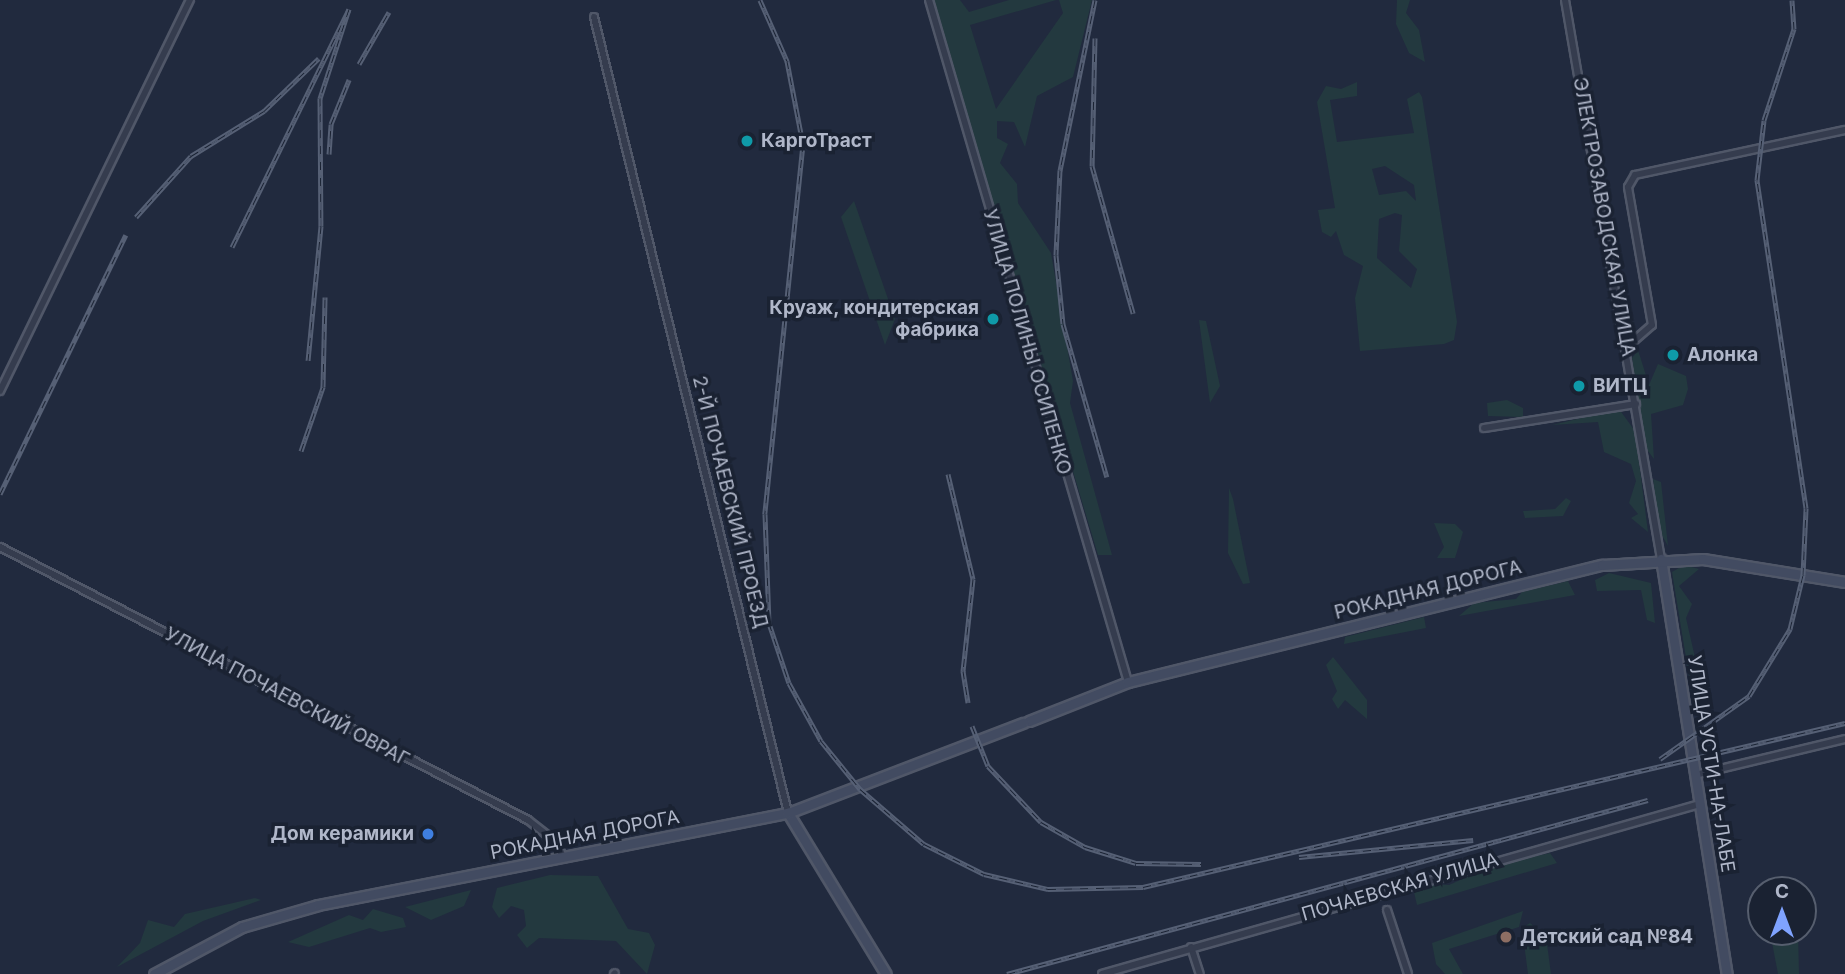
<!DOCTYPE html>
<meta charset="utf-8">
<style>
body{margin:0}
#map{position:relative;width:1845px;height:974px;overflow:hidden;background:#212a3e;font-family:Inter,sans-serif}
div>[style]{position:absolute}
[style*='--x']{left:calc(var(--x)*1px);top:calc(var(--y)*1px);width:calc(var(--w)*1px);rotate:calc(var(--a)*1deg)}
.green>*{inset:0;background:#23393f}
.roads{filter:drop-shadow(2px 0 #505768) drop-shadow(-2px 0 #505768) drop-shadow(0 2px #505768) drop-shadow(0 -2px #505768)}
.street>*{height:6px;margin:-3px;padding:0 3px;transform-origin:3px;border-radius:3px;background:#353c4e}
.secondary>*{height:9px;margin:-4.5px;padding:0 4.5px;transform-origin:4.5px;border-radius:4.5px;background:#424b61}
.rail>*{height:5px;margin-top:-2.5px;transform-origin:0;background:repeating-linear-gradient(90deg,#1a2232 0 8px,#566075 0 16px);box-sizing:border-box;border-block:2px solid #566075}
.dots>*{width:19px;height:19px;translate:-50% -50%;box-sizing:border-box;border:4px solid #1a2232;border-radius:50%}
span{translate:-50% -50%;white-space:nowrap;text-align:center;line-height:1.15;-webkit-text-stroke:7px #1a2232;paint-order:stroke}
.poi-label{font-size:19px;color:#b0b7c9;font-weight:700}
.left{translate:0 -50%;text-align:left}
.right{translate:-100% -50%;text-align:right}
.street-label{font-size:19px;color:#b0b7c9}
.north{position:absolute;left:1747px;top:876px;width:70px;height:70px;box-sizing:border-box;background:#1a2232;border:2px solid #565e6e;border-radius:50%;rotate:0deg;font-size:19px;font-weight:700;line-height:28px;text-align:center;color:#b0b7c9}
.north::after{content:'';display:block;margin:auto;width:24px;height:32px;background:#7fa3ff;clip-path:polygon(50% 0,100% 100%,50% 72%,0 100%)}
</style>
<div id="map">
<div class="green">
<div style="clip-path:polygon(932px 0,960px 0,969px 12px,1009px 0,1056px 0,970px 25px,996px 109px,1063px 13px,1059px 0,1092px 0,1073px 77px,1037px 96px,1025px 147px,1014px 122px,997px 121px,997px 138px,1008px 144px,1000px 163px,1017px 184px,1018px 203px,1051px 253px,1073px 381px,1070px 403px,1112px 555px,1098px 555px)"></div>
<div style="clip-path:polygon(1397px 0,1410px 0,1406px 13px,1419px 30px,1425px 62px,1409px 53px,1396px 24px)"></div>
<div style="clip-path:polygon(evenodd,1357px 82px,1357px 96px,1330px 100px,1337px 142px,1414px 133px,1407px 99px,1419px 92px,1422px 97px,1457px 322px,1454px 340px,1444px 344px,1360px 351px,1355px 298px,1363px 266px,1344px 255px,1336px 231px,1331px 237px,1322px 232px,1318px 210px,1335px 208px,1317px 102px,1326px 86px,1341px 89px,1357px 82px,1385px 166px,1414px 185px,1416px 201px,1406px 191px,1379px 195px,1372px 169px,1385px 166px,1357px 82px,1395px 213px,1402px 215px,1399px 251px,1417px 269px,1411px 288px,1377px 258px,1379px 219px,1395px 213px)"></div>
<div style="clip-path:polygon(854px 201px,895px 319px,885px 345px,841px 217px)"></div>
<div style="clip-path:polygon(1199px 320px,1206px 321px,1220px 386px,1210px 403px)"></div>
<div style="clip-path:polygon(1638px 350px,1649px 385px,1658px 364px,1686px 376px,1688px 389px,1683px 405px,1651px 414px,1654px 459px,1645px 447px,1632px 358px)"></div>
<div style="clip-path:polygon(1507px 400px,1523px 408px,1523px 417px,1488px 416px,1487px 403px)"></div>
<div style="clip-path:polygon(1619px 409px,1635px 431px,1648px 532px,1631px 518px,1638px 514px,1629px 503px,1636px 481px,1631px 464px,1604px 452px,1598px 422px,1552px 425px)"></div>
<div style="clip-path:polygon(1653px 479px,1661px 482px,1668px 546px,1659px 530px)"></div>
<div style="clip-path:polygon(1229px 488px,1233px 499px,1250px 583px,1243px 584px,1228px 553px)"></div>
<div style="clip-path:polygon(1566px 498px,1571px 501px,1563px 516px,1525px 518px,1523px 511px,1555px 509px)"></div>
<div style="clip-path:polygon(1434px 523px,1455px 524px,1463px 532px,1455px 558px,1437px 558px,1444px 547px)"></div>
<div style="clip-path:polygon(1684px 565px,1699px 569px,1679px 586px,1692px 604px,1686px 618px,1696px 662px,1694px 707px,1672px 572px)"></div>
<div style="clip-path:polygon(1609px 573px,1651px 583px,1655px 623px,1647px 620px,1641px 590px,1597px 591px,1595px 580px)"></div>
<div style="clip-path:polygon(1568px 581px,1575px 595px,1459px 616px,1474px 603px,1516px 599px,1522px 592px)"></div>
<div style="clip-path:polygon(1424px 617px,1426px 628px,1344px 644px,1345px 637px)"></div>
<div style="clip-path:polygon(1333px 657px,1367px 700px,1367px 719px,1345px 700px,1338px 709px,1332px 699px,1337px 691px,1326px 665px)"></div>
<div style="clip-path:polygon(1550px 853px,1557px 863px,1417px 905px,1414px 892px,1431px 884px,1449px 885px,1494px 865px)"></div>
<div style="clip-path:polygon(550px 875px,598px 876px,628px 929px,649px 933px,655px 945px,647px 974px,616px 941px,539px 938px,527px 948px,517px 935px,526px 926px,524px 910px,511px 906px,499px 918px,492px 907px,497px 888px)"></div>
<div style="clip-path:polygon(471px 890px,464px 906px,431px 920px,405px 907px)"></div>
<div style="clip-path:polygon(255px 898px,261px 900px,203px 921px,117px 967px,140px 943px,148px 920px,174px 927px,185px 914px)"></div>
<div style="clip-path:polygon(373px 909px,403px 918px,406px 927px,381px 932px,370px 928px,309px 947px,288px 942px,349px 915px,363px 920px)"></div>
<div style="clip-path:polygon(1523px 911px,1519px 927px,1449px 949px,1463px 974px,1445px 974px,1436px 964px,1432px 943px)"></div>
<div style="clip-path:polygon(1530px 923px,1546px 936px,1551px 974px,1528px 974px,1522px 928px)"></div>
<div style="clip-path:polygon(1770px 932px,1798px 932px,1799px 974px,1778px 974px)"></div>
</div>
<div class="roads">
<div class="street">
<div style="--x:929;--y:0;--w:710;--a:73.73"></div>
<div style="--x:1565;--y:0;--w:567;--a:80.26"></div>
<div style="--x:594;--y:17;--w:819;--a:76.3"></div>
<div style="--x:1629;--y:345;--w:30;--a:-41"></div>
<div style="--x:1652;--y:325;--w:140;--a:-99.9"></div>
<div style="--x:1628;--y:187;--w:14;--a:-60"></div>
<div style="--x:1635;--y:175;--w:215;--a:-12.1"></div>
<div style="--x:0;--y:391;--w:435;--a:-64.1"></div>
<div style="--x:1484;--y:428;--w:154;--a:-9"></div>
<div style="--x:0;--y:547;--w:594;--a:27.34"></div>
<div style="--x:528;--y:820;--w:37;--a:38"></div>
<div style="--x:557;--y:843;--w:15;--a:67"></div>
<div style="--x:1695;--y:775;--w:154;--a:-13.5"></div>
<div style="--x:1387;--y:910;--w:67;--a:71.8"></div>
<div style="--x:1191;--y:947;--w:28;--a:72"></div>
<div style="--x:614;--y:974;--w:1;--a:-45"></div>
<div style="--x:1102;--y:974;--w:622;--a:-15.87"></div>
</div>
<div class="secondary">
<div style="--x:1661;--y:559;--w:420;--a:81"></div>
<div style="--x:1029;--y:721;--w:106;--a:-21.5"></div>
<div style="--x:1128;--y:682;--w:488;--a:-13.9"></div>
<div style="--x:1602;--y:565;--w:101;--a:-3.4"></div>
<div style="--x:1703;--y:559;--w:144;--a:9.2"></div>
<div style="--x:788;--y:813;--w:188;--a:58.7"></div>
<div style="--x:154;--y:974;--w:100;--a:-28.1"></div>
<div style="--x:242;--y:927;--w:79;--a:-16.1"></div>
<div style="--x:318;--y:905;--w:479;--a:-11.1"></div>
<div style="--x:788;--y:813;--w:252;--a:-21"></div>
</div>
</div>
<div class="rail">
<div style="--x:760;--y:0;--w:67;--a:66.1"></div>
<div style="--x:787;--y:61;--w:85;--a:79.1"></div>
<div style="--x:803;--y:144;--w:372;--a:95.9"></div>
<div style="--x:765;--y:514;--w:109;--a:87.9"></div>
<div style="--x:769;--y:623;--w:63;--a:71.6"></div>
<div style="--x:789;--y:683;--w:66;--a:61.1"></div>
<div style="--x:821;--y:741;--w:62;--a:50.9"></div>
<div style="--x:860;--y:789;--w:84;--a:40.7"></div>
<div style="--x:924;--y:844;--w:67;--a:26.6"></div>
<div style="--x:984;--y:874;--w:66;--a:13.2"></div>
<div style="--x:1048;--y:889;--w:95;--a:-1.2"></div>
<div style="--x:1143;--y:887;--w:721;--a:-13.15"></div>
<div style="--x:1095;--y:0;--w:174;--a:101.6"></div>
<div style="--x:1060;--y:170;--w:85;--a:92.7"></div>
<div style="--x:1056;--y:255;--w:69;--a:84.2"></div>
<div style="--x:1063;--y:324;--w:159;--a:74"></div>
<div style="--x:1095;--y:38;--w:128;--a:91.3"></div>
<div style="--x:1092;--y:166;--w:153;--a:74.4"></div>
<div style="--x:359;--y:64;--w:60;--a:-60"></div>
<div style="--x:329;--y:154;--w:30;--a:-86"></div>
<div style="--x:331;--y:124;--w:48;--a:-67.8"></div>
<div style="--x:136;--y:217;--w:82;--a:-48"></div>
<div style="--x:191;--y:156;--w:86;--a:-31.7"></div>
<div style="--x:264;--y:111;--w:76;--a:-43.9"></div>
<div style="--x:232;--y:247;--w:265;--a:-63.8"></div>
<div style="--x:349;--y:9;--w:94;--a:108"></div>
<div style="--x:320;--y:98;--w:128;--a:89.6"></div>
<div style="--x:321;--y:226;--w:135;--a:95.5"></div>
<div style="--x:301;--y:451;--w:68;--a:-71"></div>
<div style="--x:323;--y:387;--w:90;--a:-88.7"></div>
<div style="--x:948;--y:474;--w:108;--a:76.6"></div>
<div style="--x:973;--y:579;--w:93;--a:96.2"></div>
<div style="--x:963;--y:671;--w:32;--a:81"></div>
<div style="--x:0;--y:494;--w:288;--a:-64.1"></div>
<div style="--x:972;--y:726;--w:43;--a:68.2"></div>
<div style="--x:988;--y:766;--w:77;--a:46.6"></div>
<div style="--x:1041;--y:822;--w:51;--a:29.6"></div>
<div style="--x:1085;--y:847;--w:53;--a:17.4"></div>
<div style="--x:1136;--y:863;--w:65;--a:0.9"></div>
<div style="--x:1660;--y:759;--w:109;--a:-35.3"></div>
<div style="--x:1749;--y:696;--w:79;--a:-58.5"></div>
<div style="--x:1790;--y:629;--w:56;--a:-76.5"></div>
<div style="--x:1803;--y:575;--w:67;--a:-87.4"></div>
<div style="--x:1806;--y:508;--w:332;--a:-98.5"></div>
<div style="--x:1757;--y:180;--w:60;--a:-83.3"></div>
<div style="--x:1764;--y:120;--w:96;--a:-71.8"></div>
<div style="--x:1794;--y:29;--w:29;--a:-94"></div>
<div style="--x:1299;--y:857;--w:175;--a:-5.6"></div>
<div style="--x:1007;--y:974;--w:664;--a:-15.19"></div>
</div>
<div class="dots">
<div style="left:747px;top:141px;background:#0f9aa8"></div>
<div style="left:993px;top:319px;background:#0f9aa8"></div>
<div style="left:1673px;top:355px;background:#0f9aa8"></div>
<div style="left:1579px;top:386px;background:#0f9aa8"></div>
<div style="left:428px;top:834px;background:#3f7fe0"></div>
<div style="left:1506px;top:937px;background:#8d6e63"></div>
</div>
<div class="poi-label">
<span class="left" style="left:761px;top:141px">КаргоТраст</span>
<span class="right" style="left:979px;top:319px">Круаж, кондитерская<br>фабрика</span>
<span class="left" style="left:1687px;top:355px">Алонка</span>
<span class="left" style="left:1593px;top:386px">ВИТЦ</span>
<span class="right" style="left:414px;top:834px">Дом керамики</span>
<span class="left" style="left:1520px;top:937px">Детский сад №84</span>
</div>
<div class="street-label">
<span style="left:1604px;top:217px;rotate:80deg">ЭЛЕКТРОЗАВОДСКАЯ УЛИЦА</span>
<span style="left:1027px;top:342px;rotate:74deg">УЛИЦА ПОЛИНЫ ОСИПЕНКО</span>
<span style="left:730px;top:502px;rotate:76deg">2-Й ПОЧАЕВСКИЙ ПРОЕЗД</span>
<span style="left:1428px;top:590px;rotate:-14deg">РОКАДНАЯ ДОРОГА</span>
<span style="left:287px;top:697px;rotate:28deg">УЛИЦА ПОЧАЕВСКИЙ ОВРАГ</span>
<span style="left:1711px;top:764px;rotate:81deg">УЛИЦА УСТИ-НА-ЛАБЕ</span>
<span style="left:585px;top:835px;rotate:-11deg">РОКАДНАЯ ДОРОГА</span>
<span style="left:1400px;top:887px;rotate:-16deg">ПОЧАЕВСКАЯ УЛИЦА</span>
</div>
<div class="north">С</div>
</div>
